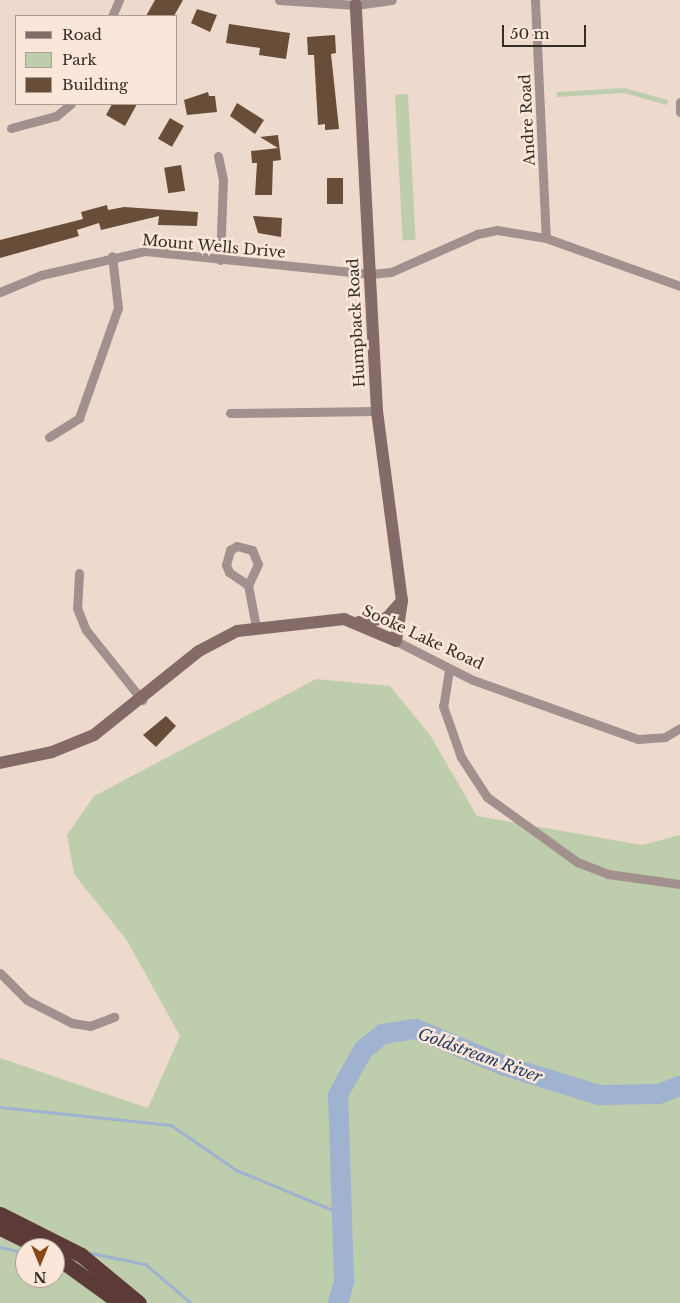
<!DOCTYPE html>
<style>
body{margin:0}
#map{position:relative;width:680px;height:1303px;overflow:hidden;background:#eedacc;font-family:"Libre Baskerville",serif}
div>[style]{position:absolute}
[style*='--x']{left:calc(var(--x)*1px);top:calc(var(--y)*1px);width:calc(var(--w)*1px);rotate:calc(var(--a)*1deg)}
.green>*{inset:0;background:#becdac;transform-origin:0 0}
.stream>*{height:3px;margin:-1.5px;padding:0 1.5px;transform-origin:1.5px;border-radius:1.5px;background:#9fb2d0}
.river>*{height:20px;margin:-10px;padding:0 10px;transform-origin:10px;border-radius:10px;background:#9fb2d0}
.building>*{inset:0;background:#684d39;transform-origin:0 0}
.street>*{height:9px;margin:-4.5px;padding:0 4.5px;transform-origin:4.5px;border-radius:4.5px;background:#a2908f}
.secondary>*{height:12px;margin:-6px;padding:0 6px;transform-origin:6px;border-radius:6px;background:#846b68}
.highway>*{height:15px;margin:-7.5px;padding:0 7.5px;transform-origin:7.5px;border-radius:7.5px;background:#5b3a37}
span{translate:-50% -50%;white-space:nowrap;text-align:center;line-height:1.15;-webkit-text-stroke:5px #fbe7d9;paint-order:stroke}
.street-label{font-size:15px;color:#342c27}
.water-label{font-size:16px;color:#203962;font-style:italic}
.legend{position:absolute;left:15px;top:15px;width:162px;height:90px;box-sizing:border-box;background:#fbe7d9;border:1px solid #ab9c92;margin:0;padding:6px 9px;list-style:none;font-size:15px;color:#342c27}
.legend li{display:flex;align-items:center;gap:10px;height:25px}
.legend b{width:25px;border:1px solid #ab9c92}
.north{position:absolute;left:15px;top:1238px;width:50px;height:50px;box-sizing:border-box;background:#fbe7d9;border:1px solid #ab9c92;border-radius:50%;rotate:180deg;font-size:14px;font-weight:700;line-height:20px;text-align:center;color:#342c27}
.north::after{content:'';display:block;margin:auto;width:18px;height:22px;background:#894715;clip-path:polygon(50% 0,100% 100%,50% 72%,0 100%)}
.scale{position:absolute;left:502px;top:25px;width:84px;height:22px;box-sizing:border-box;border:2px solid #342c27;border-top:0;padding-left:6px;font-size:15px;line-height:18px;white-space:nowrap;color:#342c27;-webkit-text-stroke:4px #fbe7d9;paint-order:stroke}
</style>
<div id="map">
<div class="green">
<div style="clip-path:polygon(624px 88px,668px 100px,667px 105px,624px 93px,557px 97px,557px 92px)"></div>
<div style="left:408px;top:94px;width:146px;height:13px;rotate:87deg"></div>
<div style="clip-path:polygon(evenodd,316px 679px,390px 686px,430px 735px,477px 816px,642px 845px,680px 835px,680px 1303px,0 1303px,0 1058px,148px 1108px,180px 1036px,126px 939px,74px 874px,67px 835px,94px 796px,316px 679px,25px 1248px,55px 1248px,55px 1278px,25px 1278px,25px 1248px)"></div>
</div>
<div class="stream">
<div style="--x:0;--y:1107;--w:172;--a:6"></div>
<div style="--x:171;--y:1125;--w:79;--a:34.7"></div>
<div style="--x:236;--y:1170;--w:115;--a:22.5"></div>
<div style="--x:0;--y:1247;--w:26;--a:13"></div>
<div style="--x:86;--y:1252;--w:60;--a:11.5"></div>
<div style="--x:145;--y:1264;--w:60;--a:40.3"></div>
</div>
<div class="river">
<div style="--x:338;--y:1303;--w:22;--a:-74"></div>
<div style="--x:344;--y:1282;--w:187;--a:-91.8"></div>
<div style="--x:338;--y:1095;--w:51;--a:-60.9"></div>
<div style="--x:363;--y:1050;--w:26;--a:-39"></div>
<div style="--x:383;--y:1034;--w:33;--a:-9"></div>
<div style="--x:416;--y:1029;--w:93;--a:22.7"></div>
<div style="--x:502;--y:1065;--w:102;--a:17.2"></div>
<div style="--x:599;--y:1095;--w:60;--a:-1"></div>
<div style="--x:659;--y:1094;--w:22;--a:-21"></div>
</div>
<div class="building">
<div style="clip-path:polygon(155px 0,183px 0,174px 16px,146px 16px)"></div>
<div style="clip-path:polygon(197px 9px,217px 15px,210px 32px,191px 23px)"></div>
<div style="clip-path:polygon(229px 24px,290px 33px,286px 59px,259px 55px,260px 48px,226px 43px)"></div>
<div style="clip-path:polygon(335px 35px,336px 53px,331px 54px,339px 129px,325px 130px,325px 124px,318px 125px,314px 55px,308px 55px,307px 37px)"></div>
<div style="clip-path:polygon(208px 92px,209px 96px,215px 96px,217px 112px,187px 115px,184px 100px)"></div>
<div style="clip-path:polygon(237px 103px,264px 120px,255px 134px,230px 116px)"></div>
<div style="clip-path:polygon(112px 104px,137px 104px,125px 126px,106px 115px)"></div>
<div style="left:170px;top:118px;width:16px;height:24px;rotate:30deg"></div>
<div style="clip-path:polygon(278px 135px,281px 160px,273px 161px,272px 195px,255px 195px,257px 163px,252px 163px,251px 151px,278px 148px,260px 137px)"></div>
<div style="left:181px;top:165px;width:26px;height:17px;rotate:81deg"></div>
<div style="left:327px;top:178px;width:16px;height:26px"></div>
<div style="clip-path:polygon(107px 205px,108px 210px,124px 207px,198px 212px,197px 226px,158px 225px,159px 216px,101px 230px,99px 223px,77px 230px,79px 236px,0 258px,0 240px,83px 219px,81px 212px)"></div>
<div style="clip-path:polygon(253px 216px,282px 218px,281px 237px,258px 233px)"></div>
<div style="clip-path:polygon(166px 716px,176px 726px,156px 747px,143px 735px)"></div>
</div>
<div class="street">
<div style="--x:279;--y:0;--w:77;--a:3.7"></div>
<div style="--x:356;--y:5;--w:36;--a:-8"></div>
<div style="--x:535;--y:0;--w:238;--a:87.4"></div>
<div style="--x:112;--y:16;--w:17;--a:-66"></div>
<div style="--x:680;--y:102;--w:10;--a:90"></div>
<div style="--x:11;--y:128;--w:47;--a:-14.9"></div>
<div style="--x:56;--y:116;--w:19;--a:-39"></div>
<div style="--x:218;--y:156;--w:24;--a:78"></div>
<div style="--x:223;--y:179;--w:81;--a:92.1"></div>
<div style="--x:0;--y:292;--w:44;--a:-22.5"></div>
<div style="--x:41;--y:275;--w:107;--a:-13"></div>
<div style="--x:145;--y:251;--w:227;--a:5.8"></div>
<div style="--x:371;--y:274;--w:20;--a:-6"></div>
<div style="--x:391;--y:272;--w:94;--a:-23.8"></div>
<div style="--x:477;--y:234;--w:20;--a:-11"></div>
<div style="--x:497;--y:230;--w:50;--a:9.3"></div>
<div style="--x:546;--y:238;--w:142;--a:19.7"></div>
<div style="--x:230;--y:413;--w:147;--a:-0.8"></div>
<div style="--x:49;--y:437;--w:36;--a:-32"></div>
<div style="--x:79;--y:418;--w:117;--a:-70.5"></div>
<div style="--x:118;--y:308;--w:52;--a:-96.6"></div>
<div style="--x:79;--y:573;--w:35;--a:93"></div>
<div style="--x:77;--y:608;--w:24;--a:68"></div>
<div style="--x:86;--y:630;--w:90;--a:51.3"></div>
<div style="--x:248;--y:585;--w:23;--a:-146"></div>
<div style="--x:229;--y:572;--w:8;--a:-113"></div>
<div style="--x:226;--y:565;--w:16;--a:-75"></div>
<div style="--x:230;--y:550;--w:8;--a:-30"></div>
<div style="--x:237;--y:546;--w:16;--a:15"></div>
<div style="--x:252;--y:550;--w:15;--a:67"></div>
<div style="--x:258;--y:564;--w:23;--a:115"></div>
<div style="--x:248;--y:585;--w:43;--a:79.2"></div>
<div style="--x:396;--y:641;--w:86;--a:26.9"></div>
<div style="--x:473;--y:680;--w:175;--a:19.7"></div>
<div style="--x:638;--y:739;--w:27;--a:-4"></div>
<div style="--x:665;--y:737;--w:17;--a:-31"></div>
<div style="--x:449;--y:670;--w:36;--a:99"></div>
<div style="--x:443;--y:706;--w:54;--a:70.6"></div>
<div style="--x:461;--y:757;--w:48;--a:57"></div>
<div style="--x:487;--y:797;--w:111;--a:35.8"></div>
<div style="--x:577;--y:862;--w:33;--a:21"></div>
<div style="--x:608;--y:874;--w:73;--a:7.9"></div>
<div style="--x:0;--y:973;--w:38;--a:45"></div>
<div style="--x:27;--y:1000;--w:51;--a:27.1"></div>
<div style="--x:72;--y:1023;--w:18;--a:9"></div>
<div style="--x:90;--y:1026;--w:26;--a:-21"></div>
</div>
<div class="secondary">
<div style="--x:359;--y:622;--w:28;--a:-8"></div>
<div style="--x:387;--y:618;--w:23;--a:-49"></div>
<div style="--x:0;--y:763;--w:53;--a:-11.9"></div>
<div style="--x:52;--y:752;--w:45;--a:-22"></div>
<div style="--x:94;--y:735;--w:134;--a:-38.7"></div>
<div style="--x:199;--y:651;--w:43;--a:-27.8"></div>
<div style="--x:237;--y:631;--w:108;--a:-6.4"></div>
<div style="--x:344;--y:619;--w:56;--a:22.9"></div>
<div style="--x:396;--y:641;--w:40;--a:-81.5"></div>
<div style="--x:402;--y:601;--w:192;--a:-97.5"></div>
<div style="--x:377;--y:411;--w:407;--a:-93"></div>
</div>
<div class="highway">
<div style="--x:0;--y:1214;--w:91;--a:26.8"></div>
<div style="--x:81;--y:1255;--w:75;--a:39.6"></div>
<div style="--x:0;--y:1228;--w:46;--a:26"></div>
<div style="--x:55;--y:1256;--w:80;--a:35.9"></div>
</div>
<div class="street-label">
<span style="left:527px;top:120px;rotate:-93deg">Andre Road</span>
<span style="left:214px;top:246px;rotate:5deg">Mount Wells Drive</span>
<span style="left:356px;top:323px;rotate:-93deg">Humpback Road</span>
<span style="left:423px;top:637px;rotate:25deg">Sooke Lake Road</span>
</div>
<div class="water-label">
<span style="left:480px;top:1055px;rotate:20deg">Goldstream River</span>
</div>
<ul class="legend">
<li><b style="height:6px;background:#846b68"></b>Road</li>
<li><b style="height:14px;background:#becdac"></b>Park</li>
<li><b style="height:14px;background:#684d39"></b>Building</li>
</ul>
<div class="north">N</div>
<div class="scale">50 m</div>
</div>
